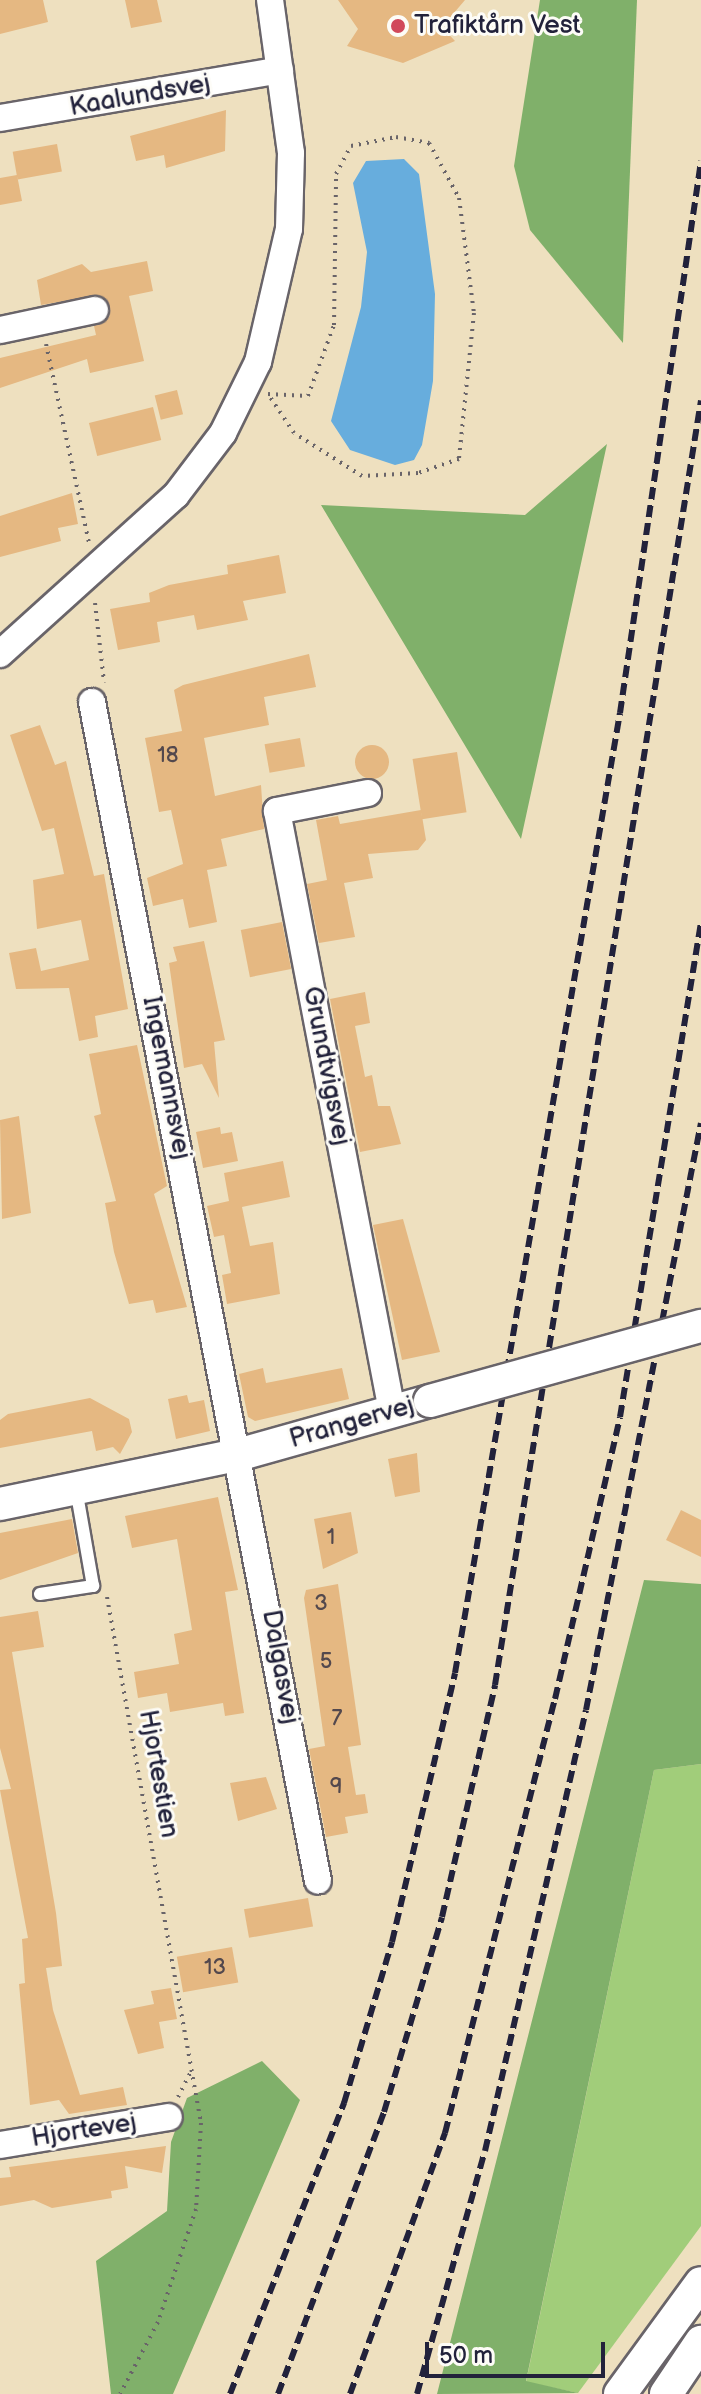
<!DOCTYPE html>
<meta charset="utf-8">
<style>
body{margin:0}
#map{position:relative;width:701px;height:2394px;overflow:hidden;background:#eee0bf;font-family:"Balsamiq Sans",sans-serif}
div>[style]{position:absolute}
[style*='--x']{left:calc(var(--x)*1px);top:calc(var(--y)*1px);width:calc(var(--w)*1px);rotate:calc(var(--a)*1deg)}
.green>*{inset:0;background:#a1cd7a}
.forest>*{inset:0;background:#80b06a}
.water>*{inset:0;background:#67addd}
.building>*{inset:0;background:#e5b882;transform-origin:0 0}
.round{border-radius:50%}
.path>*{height:4px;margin-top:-2px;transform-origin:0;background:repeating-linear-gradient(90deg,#696469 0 2px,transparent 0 8px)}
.roads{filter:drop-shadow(2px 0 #696469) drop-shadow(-2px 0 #696469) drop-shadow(0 2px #696469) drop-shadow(0 -2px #696469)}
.service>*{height:12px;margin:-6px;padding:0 6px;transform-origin:6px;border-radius:6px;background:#fff}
.minor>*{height:26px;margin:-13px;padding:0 13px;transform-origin:13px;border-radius:13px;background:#fff}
.tertiary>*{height:32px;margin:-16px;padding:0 16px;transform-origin:16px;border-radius:16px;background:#fff}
.rail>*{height:6px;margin-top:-3px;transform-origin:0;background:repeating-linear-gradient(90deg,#22223b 0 12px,transparent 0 18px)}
.bridges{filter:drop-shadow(2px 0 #696469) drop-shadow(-2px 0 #696469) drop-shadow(0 2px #696469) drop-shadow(0 -2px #696469)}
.tertiary-bridge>*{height:32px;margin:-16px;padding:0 16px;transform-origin:16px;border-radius:16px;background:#fff}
.dots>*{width:22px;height:22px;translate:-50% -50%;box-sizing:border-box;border:4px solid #fdfcf7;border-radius:50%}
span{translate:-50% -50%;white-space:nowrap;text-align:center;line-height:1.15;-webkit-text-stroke:6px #fdfcf7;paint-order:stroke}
.number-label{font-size:22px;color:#53484d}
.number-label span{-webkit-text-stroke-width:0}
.poi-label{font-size:26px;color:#22223b}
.left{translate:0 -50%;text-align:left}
.street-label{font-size:26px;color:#22223b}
.scale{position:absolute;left:425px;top:2342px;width:180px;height:36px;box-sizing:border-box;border:4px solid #22223b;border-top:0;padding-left:10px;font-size:24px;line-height:28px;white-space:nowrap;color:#22223b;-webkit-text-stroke:6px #fdfcf7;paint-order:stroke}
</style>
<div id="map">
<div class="green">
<div style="clip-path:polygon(701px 1764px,701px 2226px,578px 2393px,526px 2382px,654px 1770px)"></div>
</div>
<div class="forest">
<div style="clip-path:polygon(540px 0,637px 0,623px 343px,530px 230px,514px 166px)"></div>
<div style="clip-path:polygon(607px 444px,521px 839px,321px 505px,525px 515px)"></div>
<div style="clip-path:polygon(644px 1580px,701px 1584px,701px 1764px,654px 1770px,526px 2381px,578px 2393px,437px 2394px)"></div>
<div style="clip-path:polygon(262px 2061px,300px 2100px,173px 2394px,111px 2394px,96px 2261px,167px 2211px,171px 2142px,187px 2098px)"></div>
</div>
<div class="water">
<div style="clip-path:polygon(404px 159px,419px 174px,435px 294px,433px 381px,422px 445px,414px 460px,395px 465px,350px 450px,331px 421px,361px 307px,367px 252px,353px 183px,366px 161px)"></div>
</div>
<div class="building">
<div style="clip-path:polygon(0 0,43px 0,48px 22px,0 34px)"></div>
<div style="clip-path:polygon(125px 0,157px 0,162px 22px,131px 28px)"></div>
<div style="clip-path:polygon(338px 0,465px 0,442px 27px,455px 41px,403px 63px,347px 46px,358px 29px)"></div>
<div style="clip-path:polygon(226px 110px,225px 151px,166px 168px,164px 155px,136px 161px,130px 136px)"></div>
<div style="left:57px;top:144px;width:28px;height:45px;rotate:80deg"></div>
<div style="clip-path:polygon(17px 175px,22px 201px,0 205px,0 178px)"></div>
<div style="clip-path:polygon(147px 261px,153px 291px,129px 296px,144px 361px,90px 373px,87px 359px,0 388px,0 358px,96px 335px,94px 326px,110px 316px,99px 295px,41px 305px,37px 280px,82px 264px,91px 272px)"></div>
<div style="left:177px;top:390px;width:25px;height:23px;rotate:76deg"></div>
<div style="left:153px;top:407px;width:34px;height:66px;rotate:76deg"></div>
<div style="clip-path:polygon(72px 493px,78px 524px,58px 528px,61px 541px,0 557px,0 516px)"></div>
<div style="clip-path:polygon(279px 555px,286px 593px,243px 601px,248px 620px,197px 630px,194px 615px,157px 622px,160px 642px,118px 650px,110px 609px,150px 602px,149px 593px,169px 585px,228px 574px,227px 565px)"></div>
<div style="clip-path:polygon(309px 654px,316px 687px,264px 697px,269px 725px,204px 738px,215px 796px,261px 785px,264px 829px,221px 839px,227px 866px,207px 870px,217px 922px,189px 928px,183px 899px,153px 906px,147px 878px,183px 864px,171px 810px,159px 812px,145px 738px,182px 731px,174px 690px,183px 685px)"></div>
<div style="clip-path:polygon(40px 725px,55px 765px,66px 761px,94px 876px,104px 874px,128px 1009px,95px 1016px,98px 1037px,79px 1041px,69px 988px,16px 989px,9px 953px,36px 948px,41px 971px,89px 960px,81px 920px,37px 929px,33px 880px,64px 874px,54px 828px,42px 831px,10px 735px)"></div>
<div style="left:300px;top:738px;width:29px;height:36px;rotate:80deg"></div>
<div class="round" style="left:355px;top:745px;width:34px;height:34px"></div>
<div style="left:457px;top:752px;width:61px;height:45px;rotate:81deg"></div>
<div style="clip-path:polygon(421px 810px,426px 840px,418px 850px,368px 854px,373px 878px,344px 883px,355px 937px,319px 943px,307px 884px,327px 880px,316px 820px,338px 816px,340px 824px)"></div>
<div style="left:282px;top:922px;width:48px;height:42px;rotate:79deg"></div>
<div style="clip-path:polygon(204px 941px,225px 1040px,214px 1042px,219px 1098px,202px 1064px,184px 1068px,169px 963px,177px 961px,173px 947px)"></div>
<div style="clip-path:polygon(365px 992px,370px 1023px,355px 1026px,365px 1077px,372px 1075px,378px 1106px,390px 1106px,401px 1144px,360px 1152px,330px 999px)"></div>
<div style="clip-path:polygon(137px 1045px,167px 1186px,154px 1194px,187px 1307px,156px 1313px,153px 1300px,129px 1304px,114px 1252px,105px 1203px,116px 1201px,94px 1116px,101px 1114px,89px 1054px)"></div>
<div style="clip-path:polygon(19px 1116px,31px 1213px,2px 1219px,0 1120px)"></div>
<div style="clip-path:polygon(220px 1127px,221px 1134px,232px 1132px,238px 1161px,203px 1168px,196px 1132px)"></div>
<div style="clip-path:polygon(283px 1161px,290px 1197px,242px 1207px,250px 1246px,273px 1242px,280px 1294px,227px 1304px,222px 1275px,231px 1273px,224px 1235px,214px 1237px,207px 1206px,229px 1201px,224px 1173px)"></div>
<div style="clip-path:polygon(403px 1219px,440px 1352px,402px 1360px,373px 1225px)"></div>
<div style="clip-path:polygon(263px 1368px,266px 1383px,342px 1368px,349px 1399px,255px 1421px,248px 1417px,239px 1374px)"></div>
<div style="clip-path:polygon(187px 1395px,189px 1403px,204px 1400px,210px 1431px,176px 1439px,168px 1399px)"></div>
<div style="clip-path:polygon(90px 1398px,129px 1419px,132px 1432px,120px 1454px,113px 1447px,96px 1451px,92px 1431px,0 1448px,0 1420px,8px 1414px)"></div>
<div style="clip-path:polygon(417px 1453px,420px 1492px,395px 1497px,388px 1459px)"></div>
<div style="clip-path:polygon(218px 1497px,238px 1590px,225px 1592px,244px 1713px,225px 1716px,223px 1703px,170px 1712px,167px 1693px,138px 1698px,134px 1672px,179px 1664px,174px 1634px,192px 1630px,177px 1539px,132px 1548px,125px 1516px)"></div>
<div style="clip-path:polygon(681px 1510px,701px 1520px,701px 1557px,666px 1540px)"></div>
<div style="clip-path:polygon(351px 1512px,358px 1553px,323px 1569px,314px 1519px)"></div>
<div style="clip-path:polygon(72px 1519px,78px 1553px,0 1580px,0 1533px)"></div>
<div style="clip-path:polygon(338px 1584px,361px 1745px,348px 1747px,356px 1795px,365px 1794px,368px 1813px,345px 1817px,348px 1833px,326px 1837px,309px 1749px,325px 1746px,304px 1598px,306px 1590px)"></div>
<div style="clip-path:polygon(38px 1611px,44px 1647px,12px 1652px,56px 1913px,62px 1966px,46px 1968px,53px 2010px,80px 2095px,123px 2087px,127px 2105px,69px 2114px,59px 2100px,30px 2105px,19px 1984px,25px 1983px,22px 1939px,28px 1938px,0 1790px,11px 1789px,0 1748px,0 1617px)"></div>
<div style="clip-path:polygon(266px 1777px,277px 1809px,238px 1821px,230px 1783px)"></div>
<div style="left:308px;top:1898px;width:29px;height:65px;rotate:80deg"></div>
<div style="left:232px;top:1947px;width:36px;height:56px;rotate:80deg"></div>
<div style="clip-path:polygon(171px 1988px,177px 2019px,159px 2022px,164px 2048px,138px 2054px,124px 2010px,154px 2004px,151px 1991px)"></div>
<div style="clip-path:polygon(166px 2146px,162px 2173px,125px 2166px,128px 2188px,111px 2191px,112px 2198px,52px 2208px,34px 2200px,0 2206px,0 2178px,11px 2177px,9px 2167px)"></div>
</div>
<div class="path">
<div style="--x:396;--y:137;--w:34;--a:10"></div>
<div style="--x:429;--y:143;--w:63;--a:61.4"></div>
<div style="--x:459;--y:198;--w:116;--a:82.6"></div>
<div style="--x:474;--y:313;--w:147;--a:95.9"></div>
<div style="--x:459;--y:459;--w:43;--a:161.1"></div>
<div style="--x:418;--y:473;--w:56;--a:176.9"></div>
<div style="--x:362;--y:476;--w:80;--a:-147.7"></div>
<div style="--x:294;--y:433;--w:47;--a:-123.7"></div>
<div style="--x:268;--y:394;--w:40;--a:2.9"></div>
<div style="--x:308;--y:396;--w:76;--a:-69.9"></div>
<div style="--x:334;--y:325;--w:151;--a:-89.2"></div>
<div style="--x:336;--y:174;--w:32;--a:-62"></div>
<div style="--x:351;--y:146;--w:46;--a:-11.3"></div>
<div style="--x:46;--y:344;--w:204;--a:77.8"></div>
<div style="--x:95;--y:603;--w:80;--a:83.5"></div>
<div style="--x:107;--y:1597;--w:534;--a:79.87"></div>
<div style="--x:201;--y:2123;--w:86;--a:93.3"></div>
<div style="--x:196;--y:2209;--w:119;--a:108.6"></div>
<div style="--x:158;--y:2322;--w:81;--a:117.8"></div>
<div style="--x:178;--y:2097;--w:31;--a:-63"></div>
</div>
<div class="roads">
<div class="service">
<div style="--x:40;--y:1594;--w:54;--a:-8.6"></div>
<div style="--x:93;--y:1586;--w:98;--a:-99.9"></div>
</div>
<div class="minor">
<div style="--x:0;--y:118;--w:284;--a:-9.7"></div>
<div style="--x:0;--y:330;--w:97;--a:-11.9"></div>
<div style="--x:0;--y:654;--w:237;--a:-42.1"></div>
<div style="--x:176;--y:495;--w:78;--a:-52.8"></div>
<div style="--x:223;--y:433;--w:79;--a:-63.8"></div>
<div style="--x:258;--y:362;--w:137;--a:-76.9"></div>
<div style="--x:289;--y:229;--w:76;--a:-88.5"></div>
<div style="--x:291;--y:153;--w:154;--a:-97.8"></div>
<div style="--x:92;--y:702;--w:1200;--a:79.15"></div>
<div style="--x:368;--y:793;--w:93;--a:168.8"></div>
<div style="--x:277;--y:811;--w:611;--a:79.15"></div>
<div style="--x:0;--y:2145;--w:171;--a:-9.4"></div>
</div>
<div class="tertiary">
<div style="--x:0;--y:1504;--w:246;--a:-11.7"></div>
<div style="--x:241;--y:1454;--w:196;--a:-15.7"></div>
<div style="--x:620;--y:2394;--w:137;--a:-53.9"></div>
<div style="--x:666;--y:2394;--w:63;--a:-56.1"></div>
</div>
</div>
<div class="rail">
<div style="--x:230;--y:2394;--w:313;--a:-68.6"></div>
<div style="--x:344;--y:2103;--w:168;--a:-73.4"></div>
<div style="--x:392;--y:1942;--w:276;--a:-76.8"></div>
<div style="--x:455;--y:1673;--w:974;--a:-80.25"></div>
<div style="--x:620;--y:713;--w:558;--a:-81.65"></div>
<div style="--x:278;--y:2394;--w:301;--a:-69.4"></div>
<div style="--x:384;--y:2112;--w:203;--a:-73.4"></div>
<div style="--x:442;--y:1917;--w:238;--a:-77.1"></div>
<div style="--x:495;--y:1685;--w:1301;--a:-80.89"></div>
<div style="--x:350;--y:2394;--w:278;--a:-70"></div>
<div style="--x:445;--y:2133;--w:448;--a:-75.8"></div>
<div style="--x:555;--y:1699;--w:289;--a:-77"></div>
<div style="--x:620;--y:1417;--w:499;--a:-80.7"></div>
<div style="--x:417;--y:2394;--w:252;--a:-74.4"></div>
<div style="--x:485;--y:2151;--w:452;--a:-77.1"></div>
<div style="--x:586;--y:1710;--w:598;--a:-78.92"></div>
</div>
<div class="bridges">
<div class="tertiary-bridge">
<div style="--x:430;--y:1401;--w:281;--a:-15.5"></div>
</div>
</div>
<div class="dots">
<div style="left:398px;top:26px;background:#d1495b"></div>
</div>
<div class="number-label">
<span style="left:168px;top:756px">18</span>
<span style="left:331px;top:1538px">1</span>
<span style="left:321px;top:1604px">3</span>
<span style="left:326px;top:1662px">5</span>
<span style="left:337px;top:1719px">7</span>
<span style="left:336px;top:1787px">9</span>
<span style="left:215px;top:1968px">13</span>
</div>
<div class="poi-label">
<span class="left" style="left:414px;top:26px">Trafiktårn Vest</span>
</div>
<div class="street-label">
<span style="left:140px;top:96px;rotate:-10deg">Kaalundsvej</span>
<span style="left:326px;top:1066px;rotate:79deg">Grundtvigsvej</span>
<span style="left:166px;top:1078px;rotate:79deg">Ingemannsvej</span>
<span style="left:352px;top:1423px;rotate:-16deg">Prangervej</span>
<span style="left:280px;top:1667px;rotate:80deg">Dalgasvej</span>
<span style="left:158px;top:1774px;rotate:80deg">Hjortestien</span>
<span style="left:84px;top:2131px;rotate:-9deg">Hjortevej</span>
</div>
<div class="scale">50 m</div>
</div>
